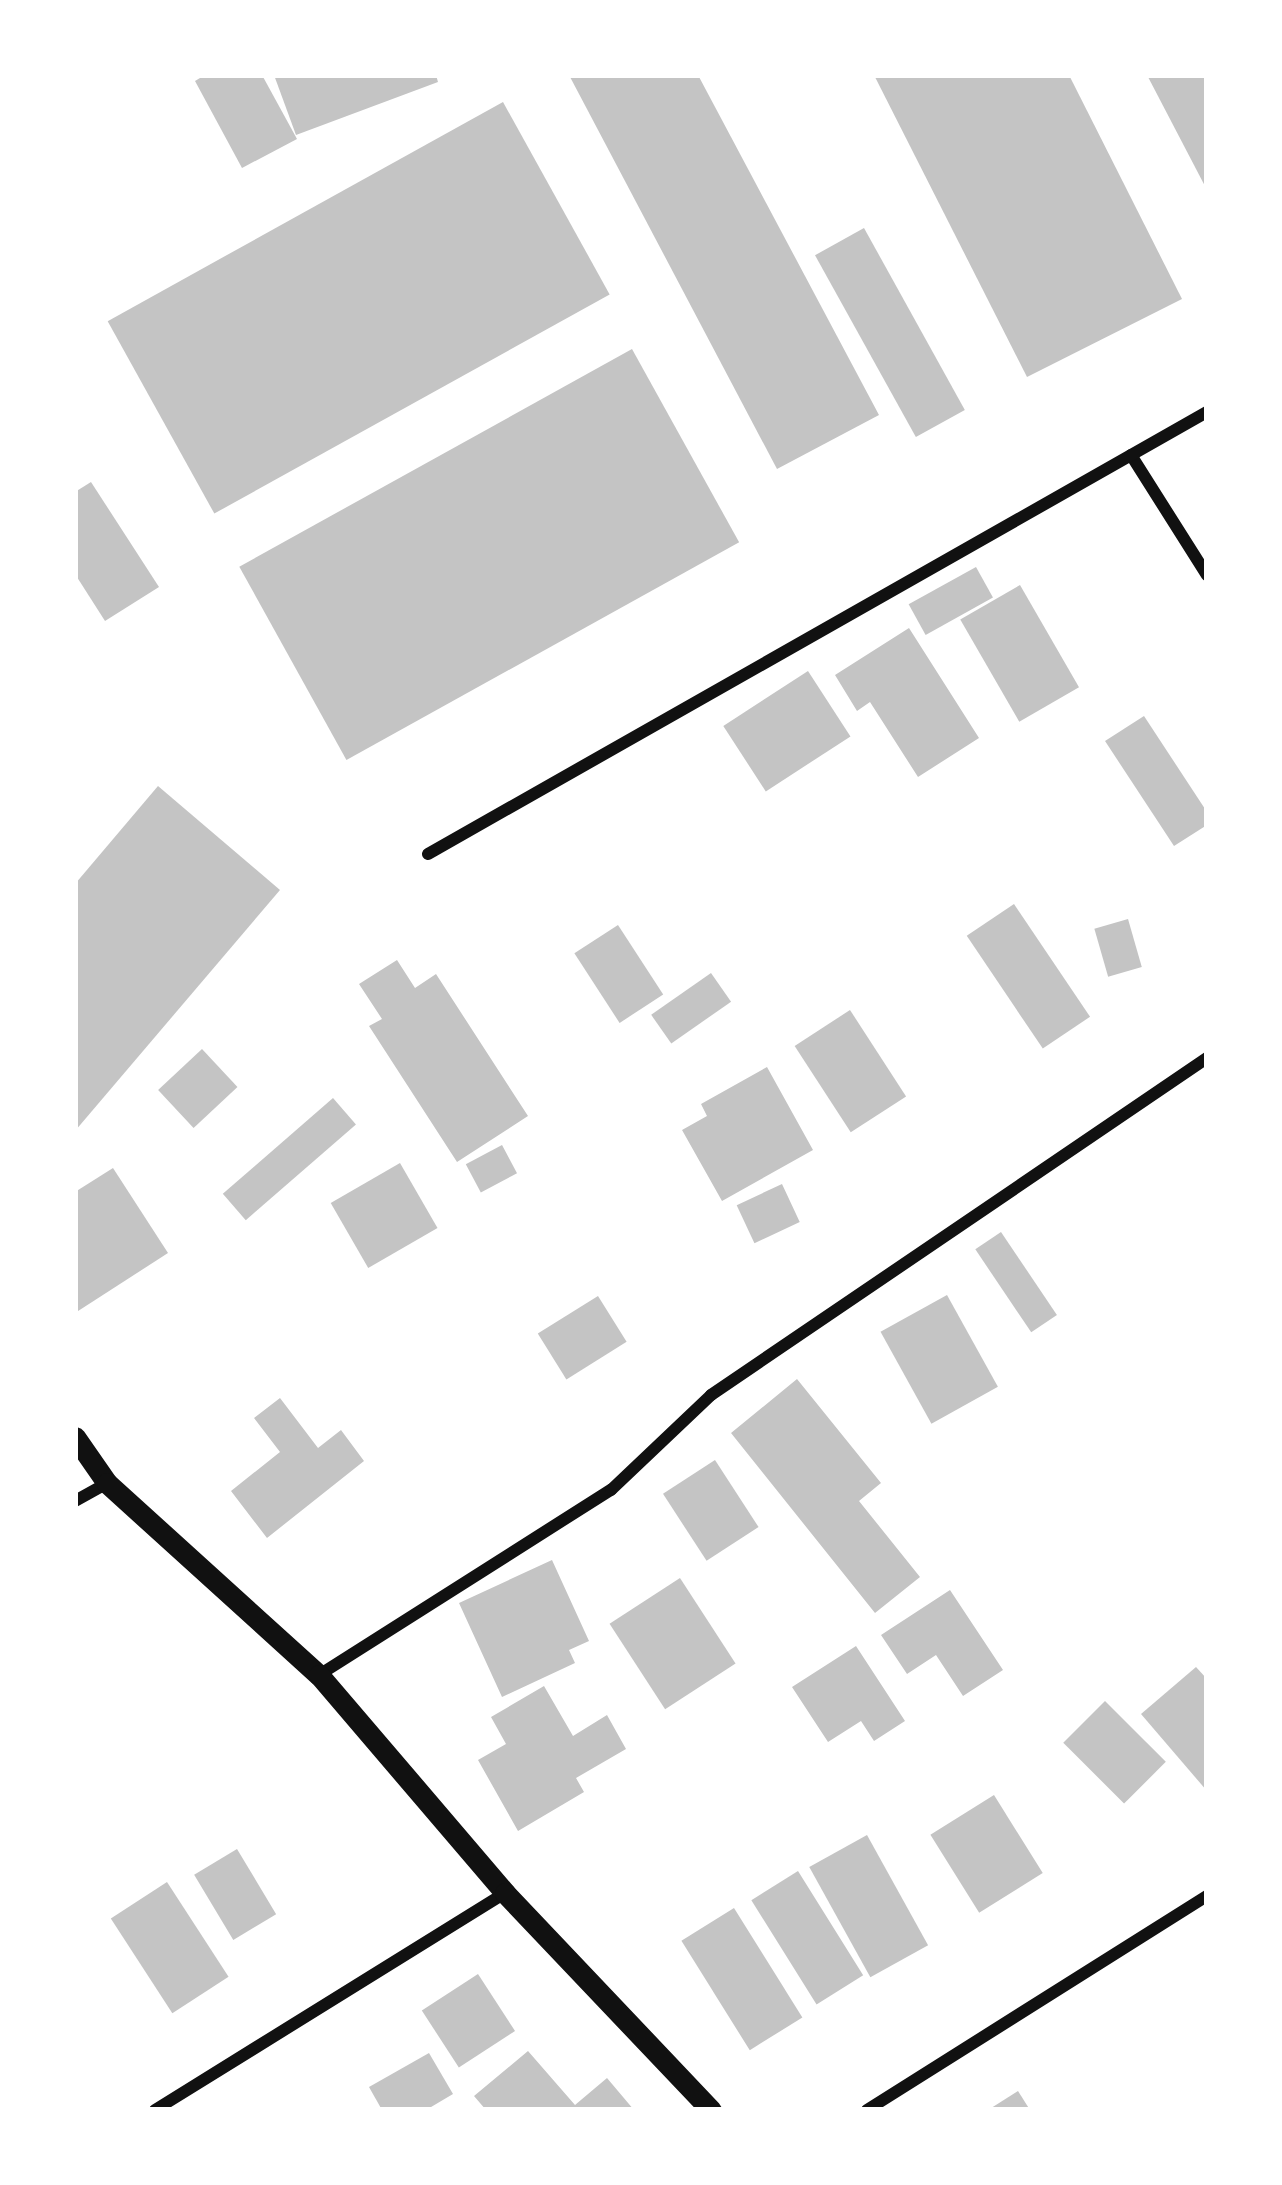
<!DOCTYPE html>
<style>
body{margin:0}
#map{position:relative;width:1282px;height:2185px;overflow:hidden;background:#fff;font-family:"Asap Condensed",sans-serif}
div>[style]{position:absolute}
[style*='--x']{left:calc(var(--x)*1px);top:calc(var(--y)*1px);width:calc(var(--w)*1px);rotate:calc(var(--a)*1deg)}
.building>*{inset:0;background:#c4c4c4;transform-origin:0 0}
.minor>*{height:12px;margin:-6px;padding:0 6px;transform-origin:6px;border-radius:6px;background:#111}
.tertiary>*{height:21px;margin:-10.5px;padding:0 10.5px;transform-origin:10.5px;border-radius:10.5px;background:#111}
span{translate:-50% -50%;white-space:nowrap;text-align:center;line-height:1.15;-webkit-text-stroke:9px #fff;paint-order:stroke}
.frame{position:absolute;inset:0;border:78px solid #fff;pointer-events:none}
</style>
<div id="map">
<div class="building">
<div style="clip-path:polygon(205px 75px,262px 75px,297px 139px,242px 168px,195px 81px)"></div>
<div style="clip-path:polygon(274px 75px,436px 75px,438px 82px,296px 135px)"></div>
<div style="clip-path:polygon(569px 75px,698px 75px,879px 415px,777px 469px)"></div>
<div style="clip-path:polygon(874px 75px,1069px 75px,1182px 299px,1027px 377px)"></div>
<div style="clip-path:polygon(1147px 75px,1207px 75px,1207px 190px)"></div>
<div style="left:503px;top:102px;width:220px;height:452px;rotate:61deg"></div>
<div style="left:864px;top:228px;width:208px;height:56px;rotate:61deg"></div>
<div style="left:632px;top:349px;width:221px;height:449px;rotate:61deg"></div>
<div style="clip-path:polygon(91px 482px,159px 587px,105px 621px,75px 574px,75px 492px)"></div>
<div style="left:976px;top:567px;width:35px;height:77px;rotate:61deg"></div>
<div style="left:1020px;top:585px;width:118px;height:69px;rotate:60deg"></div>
<div style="clip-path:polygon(909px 628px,979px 738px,918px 777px,870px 702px,857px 711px,835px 675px)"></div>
<div style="left:808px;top:671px;width:78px;height:101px;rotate:57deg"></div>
<div style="clip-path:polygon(1144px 716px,1207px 812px,1207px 825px,1174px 846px,1105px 741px)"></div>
<div style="clip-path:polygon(158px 786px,280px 890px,75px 1131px,75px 884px)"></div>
<div style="left:1014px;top:904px;width:136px;height:57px;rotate:56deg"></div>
<div style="left:1128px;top:919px;width:50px;height:35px;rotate:74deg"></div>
<div style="left:618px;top:925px;width:83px;height:52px;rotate:57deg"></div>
<div style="clip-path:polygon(397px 960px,415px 988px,436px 974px,528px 1116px,457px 1162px,369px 1026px,382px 1019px,359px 984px)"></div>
<div style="left:711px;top:973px;width:35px;height:73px;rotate:55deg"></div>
<div style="left:850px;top:1010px;width:103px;height:66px;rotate:57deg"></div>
<div style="left:202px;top:1049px;width:52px;height:60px;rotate:47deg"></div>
<div style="clip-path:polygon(767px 1067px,813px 1150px,722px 1201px,682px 1130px,707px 1116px,701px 1104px)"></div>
<div style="left:333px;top:1098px;width:35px;height:146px;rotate:49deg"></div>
<div style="left:502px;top:1145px;width:32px;height:41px;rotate:62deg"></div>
<div style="left:400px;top:1163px;width:75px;height:80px;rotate:60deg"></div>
<div style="clip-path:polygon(113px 1168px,168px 1253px,75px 1313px,75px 1192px)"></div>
<div style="left:782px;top:1184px;width:42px;height:50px;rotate:65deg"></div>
<div style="left:1001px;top:1232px;width:100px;height:31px;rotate:56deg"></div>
<div style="left:947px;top:1295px;width:105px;height:76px;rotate:61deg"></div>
<div style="left:598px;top:1296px;width:54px;height:71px;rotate:58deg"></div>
<div style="clip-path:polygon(797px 1379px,881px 1483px,859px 1501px,920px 1577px,875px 1613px,731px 1433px)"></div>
<div style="clip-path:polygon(280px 1398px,318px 1448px,341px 1430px,364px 1461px,267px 1538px,231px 1491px,280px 1452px,254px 1418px)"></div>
<div style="left:715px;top:1460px;width:80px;height:62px;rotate:57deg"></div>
<div style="clip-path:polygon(552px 1560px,589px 1641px,569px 1650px,575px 1663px,502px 1697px,459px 1603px)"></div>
<div style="left:680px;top:1578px;width:102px;height:84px;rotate:57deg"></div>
<div style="clip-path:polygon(950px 1590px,1003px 1670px,963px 1696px,936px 1655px,907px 1674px,881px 1635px)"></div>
<div style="clip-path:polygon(856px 1646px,905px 1721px,874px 1741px,861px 1721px,828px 1742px,792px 1687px)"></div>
<div style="clip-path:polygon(1196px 1667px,1207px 1679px,1207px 1791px,1141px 1714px)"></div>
<div style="clip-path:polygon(544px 1686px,573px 1736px,607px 1715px,626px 1749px,576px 1778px,584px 1792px,518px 1831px,478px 1760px,506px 1744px,491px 1717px)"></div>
<div style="left:1105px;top:1701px;width:86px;height:59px;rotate:45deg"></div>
<div style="left:994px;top:1795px;width:92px;height:75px;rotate:58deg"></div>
<div style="left:867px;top:1835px;width:126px;height:66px;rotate:61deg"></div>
<div style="left:237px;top:1849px;width:76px;height:50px;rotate:59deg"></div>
<div style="left:798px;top:1871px;width:123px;height:55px;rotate:58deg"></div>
<div style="left:167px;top:1882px;width:113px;height:67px;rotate:57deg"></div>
<div style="left:734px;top:1908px;width:129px;height:62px;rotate:58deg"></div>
<div style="left:478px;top:1974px;width:68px;height:67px;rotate:57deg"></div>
<div style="clip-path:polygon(528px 2051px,575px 2105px,607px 2078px,634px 2110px,486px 2110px,474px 2096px)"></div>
<div style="clip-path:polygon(429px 2053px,453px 2094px,426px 2110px,382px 2110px,369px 2087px)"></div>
<div style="clip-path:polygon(1018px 2091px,1030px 2110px,988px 2110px)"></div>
</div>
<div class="minor">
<div style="--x:1131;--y:455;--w:142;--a:57.7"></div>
<div style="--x:428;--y:854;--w:896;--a:-29.57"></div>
<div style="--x:75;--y:1501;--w:37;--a:-29"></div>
<div style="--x:319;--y:1675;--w:346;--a:-32.4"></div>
<div style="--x:611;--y:1490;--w:138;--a:-43.5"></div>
<div style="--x:711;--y:1395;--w:600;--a:-34.19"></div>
<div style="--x:155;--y:2110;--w:412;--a:-31.8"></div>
<div style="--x:867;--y:2110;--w:402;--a:-32.2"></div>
</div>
<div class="tertiary">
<div style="--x:75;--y:1437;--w:56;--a:55.2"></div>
<div style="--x:107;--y:1483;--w:286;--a:42.2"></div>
<div style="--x:319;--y:1675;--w:287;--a:49.5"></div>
<div style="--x:505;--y:1893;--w:299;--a:46.5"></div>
</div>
<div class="frame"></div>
</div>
